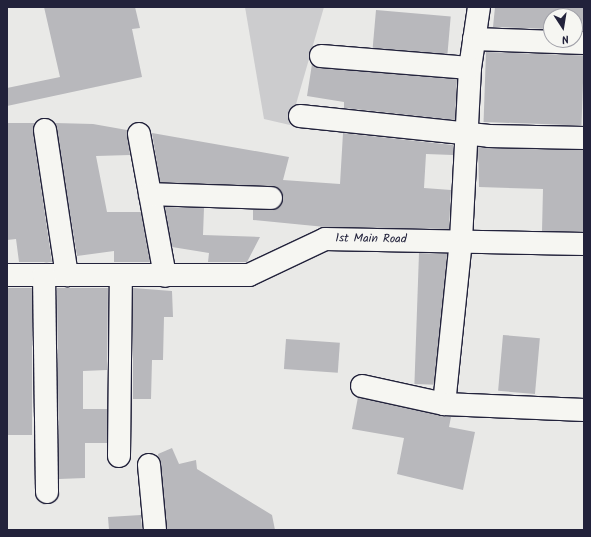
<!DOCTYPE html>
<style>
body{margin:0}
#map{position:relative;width:591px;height:537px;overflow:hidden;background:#e9e9e7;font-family:Kalam,sans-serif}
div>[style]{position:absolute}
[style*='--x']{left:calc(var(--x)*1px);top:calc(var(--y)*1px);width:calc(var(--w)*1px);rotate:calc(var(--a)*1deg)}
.green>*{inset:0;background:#ccccce}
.building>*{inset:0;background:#b8b8bc;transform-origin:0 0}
.roads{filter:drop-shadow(1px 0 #22223b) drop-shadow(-1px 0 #22223b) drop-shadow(0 1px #22223b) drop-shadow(0 -1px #22223b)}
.minor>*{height:22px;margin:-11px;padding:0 11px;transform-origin:11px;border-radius:11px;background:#f6f6f2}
span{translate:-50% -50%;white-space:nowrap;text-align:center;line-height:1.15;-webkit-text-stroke:3.5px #f6f6f2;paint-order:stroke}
.street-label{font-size:12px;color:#22223b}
.frame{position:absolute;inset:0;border:8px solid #22223b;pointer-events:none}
.north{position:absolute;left:543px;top:8px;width:40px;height:40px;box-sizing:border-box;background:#f6f6f2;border:1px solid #a1a1a9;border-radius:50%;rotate:168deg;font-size:11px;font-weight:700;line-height:16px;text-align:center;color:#22223b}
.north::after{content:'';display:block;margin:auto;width:14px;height:18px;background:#22223b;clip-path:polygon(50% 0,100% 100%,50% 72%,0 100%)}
</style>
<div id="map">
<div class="green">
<div style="clip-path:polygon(245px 7px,324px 7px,290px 125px,264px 119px)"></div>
</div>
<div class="building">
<div style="clip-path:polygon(44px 7px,135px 7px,140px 28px,132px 29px,142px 77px,7px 106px,7px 88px,60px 77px)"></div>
<div style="clip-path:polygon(495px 7px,584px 7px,582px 30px,575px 30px,575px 16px,551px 16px,551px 29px,493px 27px)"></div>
<div style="left:376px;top:10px;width:75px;height:38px;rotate:5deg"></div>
<div style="left:486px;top:52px;width:98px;height:70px;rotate:2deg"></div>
<div style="clip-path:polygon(312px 64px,320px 68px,457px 79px,455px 120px,344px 108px,344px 102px,307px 96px)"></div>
<div style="clip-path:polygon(7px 123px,35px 123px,33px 132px,52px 262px,19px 262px,16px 239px,7px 240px)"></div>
<div style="clip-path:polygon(55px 123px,93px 124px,127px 130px,130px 155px,96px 156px,107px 212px,141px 212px,150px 262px,114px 262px,114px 251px,77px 256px)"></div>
<div style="clip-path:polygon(152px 133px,289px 157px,283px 180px,340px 184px,343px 133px,453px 145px,453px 155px,426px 154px,424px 188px,451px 190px,449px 229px,325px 227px,253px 220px,253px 210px,271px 210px,281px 205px,283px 198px,278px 188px,160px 182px)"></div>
<div style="clip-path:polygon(478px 147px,584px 150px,584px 232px,542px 231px,543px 189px,479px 187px)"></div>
<div style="clip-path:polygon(165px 207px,204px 208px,203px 235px,260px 237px,247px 262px,208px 262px,209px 253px,172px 247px)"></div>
<div style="left:419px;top:253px;width:28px;height:131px;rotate:2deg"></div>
<div style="left:7px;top:288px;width:25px;height:147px"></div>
<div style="clip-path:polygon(57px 288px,108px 288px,107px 370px,83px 371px,83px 409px,107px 409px,107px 443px,85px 443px,85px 478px,59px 479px)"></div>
<div style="clip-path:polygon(133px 288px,172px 291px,173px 317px,164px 317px,163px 360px,152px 360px,151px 399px,133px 399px)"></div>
<div style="left:503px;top:335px;width:37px;height:56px;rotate:5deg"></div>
<div style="left:286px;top:339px;width:54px;height:30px;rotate:4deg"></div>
<div style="clip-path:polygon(358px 397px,451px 417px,449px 427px,475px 432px,463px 490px,397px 474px,404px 438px,352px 429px)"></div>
<div style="clip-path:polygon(172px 448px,179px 464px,196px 460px,197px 469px,272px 515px,275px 530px,167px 530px,158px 454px)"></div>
<div style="clip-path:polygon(141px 515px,142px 530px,109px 530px,108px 517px)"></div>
</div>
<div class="roads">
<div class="minor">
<div style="--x:479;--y:7;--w:62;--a:98.4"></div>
<div style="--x:470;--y:68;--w:172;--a:93"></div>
<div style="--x:461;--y:240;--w:165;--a:95.9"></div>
<div style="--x:444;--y:404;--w:140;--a:2.5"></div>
<div style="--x:474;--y:39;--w:110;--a:2.1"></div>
<div style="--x:321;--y:56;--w:149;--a:4.6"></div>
<div style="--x:300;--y:116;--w:190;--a:6"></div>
<div style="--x:489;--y:136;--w:95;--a:1.2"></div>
<div style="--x:45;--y:130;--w:147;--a:81.4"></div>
<div style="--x:139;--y:134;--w:144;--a:79.6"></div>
<div style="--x:150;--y:194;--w:121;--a:1.9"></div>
<div style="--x:7;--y:275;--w:242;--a:0"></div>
<div style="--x:249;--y:275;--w:84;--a:-25.3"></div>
<div style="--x:325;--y:239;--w:259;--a:1.1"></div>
<div style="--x:44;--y:275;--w:217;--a:89.2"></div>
<div style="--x:362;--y:386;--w:84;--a:12.4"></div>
<div style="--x:119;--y:456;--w:181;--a:-89.4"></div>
<div style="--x:149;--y:465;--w:65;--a:84.7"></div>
</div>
</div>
<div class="street-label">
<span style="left:371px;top:239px;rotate:1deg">1st Main Road</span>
</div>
<div class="frame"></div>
<div class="north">N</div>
</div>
